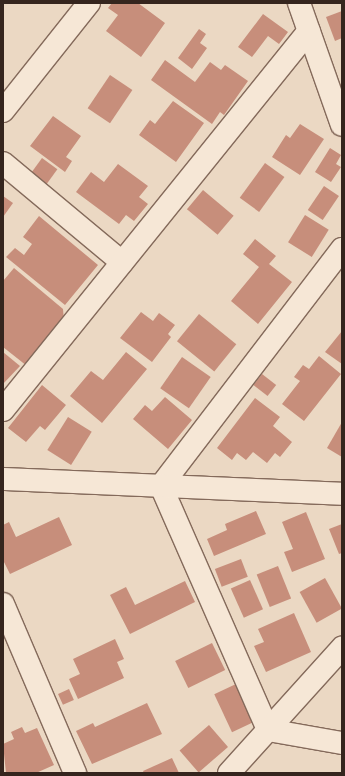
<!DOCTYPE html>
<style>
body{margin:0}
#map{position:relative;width:345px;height:776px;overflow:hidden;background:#ebd8c3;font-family:"IBM Plex Serif",serif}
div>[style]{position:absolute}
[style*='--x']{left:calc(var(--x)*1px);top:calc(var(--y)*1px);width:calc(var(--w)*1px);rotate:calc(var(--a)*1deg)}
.building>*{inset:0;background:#c78e7b;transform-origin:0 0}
.roads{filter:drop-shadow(1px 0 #846a5b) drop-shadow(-1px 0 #846a5b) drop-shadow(0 1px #846a5b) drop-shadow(0 -1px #846a5b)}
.minor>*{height:22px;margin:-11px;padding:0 11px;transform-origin:11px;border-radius:11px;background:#f6e7d6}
span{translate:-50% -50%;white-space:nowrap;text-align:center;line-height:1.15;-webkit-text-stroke:3px #f3e4d2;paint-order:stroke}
.frame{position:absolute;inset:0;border:4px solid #35251e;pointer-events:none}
</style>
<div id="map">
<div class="building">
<div style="clip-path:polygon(112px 3px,138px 3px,165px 23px,141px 57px,106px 31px,118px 15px,108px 8px)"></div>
<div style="clip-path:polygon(342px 11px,342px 38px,335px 41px,326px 17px)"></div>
<div style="clip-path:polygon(263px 14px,288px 32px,279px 44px,268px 36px,252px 57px,238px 47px)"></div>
<div style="clip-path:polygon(199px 29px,206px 34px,200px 43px,207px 48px,192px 69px,178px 58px)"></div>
<div style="clip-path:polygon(165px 60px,195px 82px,210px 62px,221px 70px,225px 65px,248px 81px,224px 115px,220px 112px,212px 124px,151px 80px)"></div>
<div style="left:110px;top:75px;width:27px;height:40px;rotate:34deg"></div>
<div style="clip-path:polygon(173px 101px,204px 123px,176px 162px,139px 135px,150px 120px,155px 124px)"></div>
<div style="clip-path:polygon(53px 116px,81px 136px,66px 157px,72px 161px,65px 172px,30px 146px)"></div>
<div style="clip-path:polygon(300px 124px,324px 139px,300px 175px,272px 157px,286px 135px,290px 138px)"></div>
<div style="clip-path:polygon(330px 148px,341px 155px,336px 164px,341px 167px,331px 182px,315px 172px)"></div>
<div style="left:42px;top:158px;width:19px;height:21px;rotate:36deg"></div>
<div style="left:265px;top:163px;width:24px;height:43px;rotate:36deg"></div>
<div style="clip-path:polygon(118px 164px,148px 186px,139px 197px,148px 204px,134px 221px,126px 215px,119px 224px,76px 192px,91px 172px,104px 182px)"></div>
<div style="left:324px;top:186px;width:18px;height:29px;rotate:34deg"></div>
<div style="left:203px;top:190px;width:40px;height:25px;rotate:40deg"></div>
<div style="clip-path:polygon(3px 196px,13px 203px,3px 217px)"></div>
<div style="left:305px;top:215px;width:28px;height:32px;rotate:32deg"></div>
<div style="clip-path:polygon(39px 216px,98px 265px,65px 305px,6px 257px,15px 248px,24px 255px,32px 244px,23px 237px)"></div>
<div style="clip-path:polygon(255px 239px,276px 256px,269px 264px,292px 282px,258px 324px,231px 301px,259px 267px,243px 254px)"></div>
<div style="clip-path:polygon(14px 268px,63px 309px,64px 321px,27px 366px,3px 347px,3px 281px)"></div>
<div style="clip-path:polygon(141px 312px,153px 321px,159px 313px,175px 325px,168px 334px,171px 337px,152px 362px,120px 338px)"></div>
<div style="left:199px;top:314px;width:48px;height:35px;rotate:39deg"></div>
<div style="clip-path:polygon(342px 331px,342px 364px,325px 352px)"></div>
<div style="clip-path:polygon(3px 352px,20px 366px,3px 384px)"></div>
<div style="clip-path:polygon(126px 352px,147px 369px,102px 423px,70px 396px,91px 371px,103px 380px)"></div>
<div style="clip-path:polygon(319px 356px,341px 374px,304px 421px,282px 404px,300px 381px,294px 377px,303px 365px,309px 369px)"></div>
<div style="left:182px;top:357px;width:35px;height:38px;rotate:35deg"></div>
<div style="left:262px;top:374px;width:18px;height:14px;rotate:38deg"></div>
<div style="clip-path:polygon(42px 385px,66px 405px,45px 430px,40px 426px,26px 442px,8px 428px)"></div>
<div style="clip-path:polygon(165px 397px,192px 420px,168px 449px,133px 419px,145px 405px,152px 411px)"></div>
<div style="clip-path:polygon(255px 398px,280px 417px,273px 426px,292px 442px,280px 457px,275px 453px,267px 463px,253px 452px,246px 460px,237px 453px,232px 460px,217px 448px)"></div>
<div style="left:68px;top:417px;width:28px;height:39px;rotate:32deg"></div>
<div style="clip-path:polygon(342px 422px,342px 457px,327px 448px)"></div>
<div style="clip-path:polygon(256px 511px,266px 534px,214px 556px,207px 539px,227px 530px,225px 524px)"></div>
<div style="clip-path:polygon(306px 512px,325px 559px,292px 572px,284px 552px,293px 549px,282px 522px)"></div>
<div style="clip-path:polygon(59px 517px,72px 545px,10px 574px,3px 560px,3px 525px,9px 522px,16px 537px)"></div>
<div style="clip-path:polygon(342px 524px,342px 553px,339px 554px,329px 529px)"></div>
<div style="left:241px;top:559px;width:19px;height:28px;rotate:69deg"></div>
<div style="left:278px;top:566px;width:35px;height:23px;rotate:68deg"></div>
<div style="left:325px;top:578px;width:35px;height:29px;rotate:61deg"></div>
<div style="left:250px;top:580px;width:32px;height:21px;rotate:66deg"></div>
<div style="clip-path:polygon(185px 581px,195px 602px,130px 634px,110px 595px,126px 587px,135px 605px)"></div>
<div style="clip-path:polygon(294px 613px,311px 652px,266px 672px,254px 646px,264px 642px,258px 629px)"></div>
<div style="clip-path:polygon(115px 639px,124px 659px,117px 662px,124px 678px,78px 699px,69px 679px,80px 674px,73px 659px)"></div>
<div style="left:212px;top:643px;width:30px;height:41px;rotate:64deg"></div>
<div style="left:236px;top:684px;width:42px;height:24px;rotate:65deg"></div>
<div style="left:69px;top:689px;width:12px;height:12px;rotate:66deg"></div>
<div style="clip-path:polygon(147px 703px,162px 734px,92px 764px,76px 731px,93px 723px,95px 727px)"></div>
<div style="left:209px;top:725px;width:29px;height:39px;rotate:49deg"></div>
<div style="clip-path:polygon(22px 727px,25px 733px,37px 728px,54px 765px,36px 773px,6px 773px,3px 744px,14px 739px,11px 732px)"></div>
<div style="clip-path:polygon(172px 758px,179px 773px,144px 773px,143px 771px)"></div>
</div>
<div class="roads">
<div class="minor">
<div style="--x:299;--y:3;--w:129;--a:70.6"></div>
<div style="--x:3;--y:111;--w:138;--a:-51.5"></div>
<div style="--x:3;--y:163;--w:155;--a:39.8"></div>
<div style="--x:342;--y:249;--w:298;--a:127.4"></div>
<div style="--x:161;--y:486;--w:266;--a:66.3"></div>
<div style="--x:268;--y:730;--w:75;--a:10"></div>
<div style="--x:3;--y:410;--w:487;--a:-51.1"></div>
<div style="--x:3;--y:479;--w:339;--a:2.5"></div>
<div style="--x:3;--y:604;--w:184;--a:66.9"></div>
<div style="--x:229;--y:773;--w:169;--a:-47.9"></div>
</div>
</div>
<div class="frame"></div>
</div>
